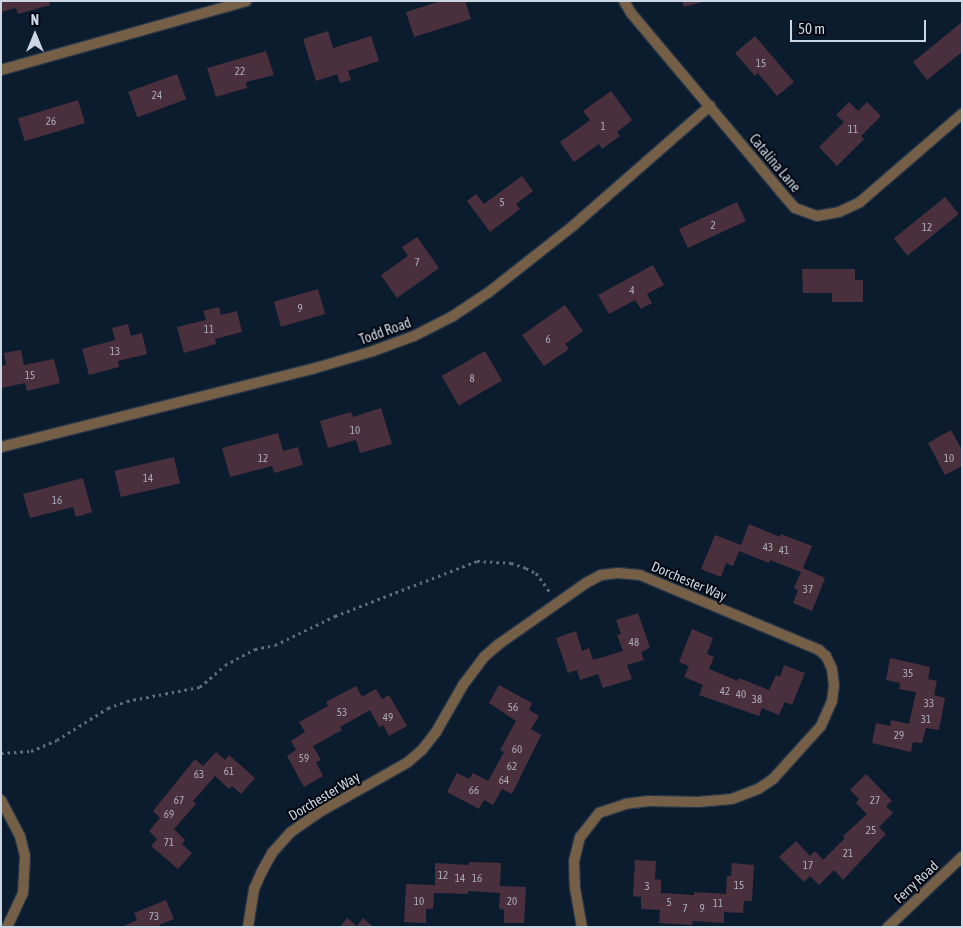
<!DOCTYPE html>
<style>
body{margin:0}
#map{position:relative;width:963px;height:928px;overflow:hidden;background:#0c1c2f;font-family:"Asap Condensed",sans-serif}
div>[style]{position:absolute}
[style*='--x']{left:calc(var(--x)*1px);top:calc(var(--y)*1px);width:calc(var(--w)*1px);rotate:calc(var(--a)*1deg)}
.building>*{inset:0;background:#4a2f3c;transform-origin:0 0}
.path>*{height:3px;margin-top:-1.5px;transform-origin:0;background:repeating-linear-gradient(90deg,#606d7e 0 2.5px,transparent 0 6.5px)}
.roads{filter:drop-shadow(1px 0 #273648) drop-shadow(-1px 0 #273648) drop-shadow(0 1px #273648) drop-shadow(0 -1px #273648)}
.minor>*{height:10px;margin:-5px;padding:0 5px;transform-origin:5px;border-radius:5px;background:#755f46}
span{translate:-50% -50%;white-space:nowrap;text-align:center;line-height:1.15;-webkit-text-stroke:4px #02060e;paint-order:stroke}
.number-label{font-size:11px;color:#acadba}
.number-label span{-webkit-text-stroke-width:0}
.street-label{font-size:14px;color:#cdd7e4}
.frame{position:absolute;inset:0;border:2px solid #cdd7e4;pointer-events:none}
.north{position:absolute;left:10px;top:10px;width:50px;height:50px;-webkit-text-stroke:4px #02060e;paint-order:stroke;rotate:0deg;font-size:14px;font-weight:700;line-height:20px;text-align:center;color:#cdd7e4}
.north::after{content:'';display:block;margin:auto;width:18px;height:22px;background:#cdd7e4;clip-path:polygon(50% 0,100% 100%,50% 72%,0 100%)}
.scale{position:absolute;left:790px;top:20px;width:136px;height:22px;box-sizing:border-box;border:2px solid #cdd7e4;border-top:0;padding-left:6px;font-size:15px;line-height:18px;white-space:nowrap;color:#cdd7e4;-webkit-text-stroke:4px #02060e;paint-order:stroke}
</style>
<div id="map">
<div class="building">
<div style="clip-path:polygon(1px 1px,49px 1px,50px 5px,18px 14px,16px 8px,1px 12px)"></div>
<div style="clip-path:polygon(441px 1px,465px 1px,471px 19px,414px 37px,406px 12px)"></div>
<div style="clip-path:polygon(682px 1px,703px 1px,703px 2px,684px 7px)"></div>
<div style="clip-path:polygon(962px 22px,962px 52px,927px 80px,913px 62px)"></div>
<div style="clip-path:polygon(328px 31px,333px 48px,371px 36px,379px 61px,348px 71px,351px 80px,340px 83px,337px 74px,316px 81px,303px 39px)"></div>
<div style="clip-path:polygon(755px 36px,794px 82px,777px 96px,758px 73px,755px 76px,735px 53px)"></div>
<div style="clip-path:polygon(266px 51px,274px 75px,246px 82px,247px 88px,216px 97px,207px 68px)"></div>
<div style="left:177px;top:74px;width:27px;height:52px;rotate:70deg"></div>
<div style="clip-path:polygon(611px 91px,632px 120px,617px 132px,620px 136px,602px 149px,599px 144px,574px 162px,560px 142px,590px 120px,583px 111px)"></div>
<div style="left:78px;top:100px;width:24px;height:63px;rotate:73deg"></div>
<div style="clip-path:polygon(849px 102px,858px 111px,867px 102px,881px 116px,861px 136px,864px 139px,837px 166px,819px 147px,844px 122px,836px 115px)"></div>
<div style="clip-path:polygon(522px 176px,533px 191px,516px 204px,520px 209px,490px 232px,467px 201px,476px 194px,484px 204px)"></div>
<div style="left:945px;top:197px;width:22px;height:66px;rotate:51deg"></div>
<div style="left:737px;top:202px;width:21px;height:64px;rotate:65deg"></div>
<div style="clip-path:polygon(417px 237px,439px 268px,397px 298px,381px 275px,408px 256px,402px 247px)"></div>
<div style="clip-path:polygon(653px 265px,664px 285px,647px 294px,652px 303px,641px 309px,635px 300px,609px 314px,598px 295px)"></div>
<div style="clip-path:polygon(802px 269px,855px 269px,855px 280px,863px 280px,863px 302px,832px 302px,832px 293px,803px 293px)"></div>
<div style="left:318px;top:289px;width:26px;height:46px;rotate:74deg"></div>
<div style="clip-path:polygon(565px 305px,583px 331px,565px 344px,569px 349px,544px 366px,522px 335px)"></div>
<div style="clip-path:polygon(219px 307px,221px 315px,237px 311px,242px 332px,215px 339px,216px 344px,184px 353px,177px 327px,206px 320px,203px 311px)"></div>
<div style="clip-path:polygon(128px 324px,131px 336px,142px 333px,147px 354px,118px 361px,119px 367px,89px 375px,82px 349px,115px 340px,112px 328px)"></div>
<div style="clip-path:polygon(21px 350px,24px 365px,54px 359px,60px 383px,27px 391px,25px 383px,1px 388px,1px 366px,6px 365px,4px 353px)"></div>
<div style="left:485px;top:351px;width:34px;height:50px;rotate:60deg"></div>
<div style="clip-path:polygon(381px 408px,392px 444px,360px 453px,356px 440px,328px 448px,320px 421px,351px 412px,353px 417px)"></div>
<div style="clip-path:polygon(951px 430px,962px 450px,962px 466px,945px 475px,928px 443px)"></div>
<div style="clip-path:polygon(278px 433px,283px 451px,298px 447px,303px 465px,274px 473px,272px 466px,230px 477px,222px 448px)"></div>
<div style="left:174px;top:457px;width:27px;height:61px;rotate:77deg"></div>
<div style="clip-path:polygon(83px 478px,92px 512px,76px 517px,73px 507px,30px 518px,23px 494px)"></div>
<div style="clip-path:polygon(749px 524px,780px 537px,781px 534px,812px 546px,803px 568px,825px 578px,812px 611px,793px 603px,798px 590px,794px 588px,801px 572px,770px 560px,769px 563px,739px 551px,733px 566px,726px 563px,721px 577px,701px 569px,715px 535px,741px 545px)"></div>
<div style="clip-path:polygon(638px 613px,650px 648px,641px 652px,644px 660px,627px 665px,632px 679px,603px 688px,598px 674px,580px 680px,577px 670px,568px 673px,556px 638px,576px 631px,582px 651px,589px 648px,593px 660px,623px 651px,617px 635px,621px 634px,616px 620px)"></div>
<div style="clip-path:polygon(692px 629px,713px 638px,707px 654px,714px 657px,709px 669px,738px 681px,739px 678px,769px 690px,776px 675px,780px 677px,784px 665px,805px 673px,792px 705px,785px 702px,779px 715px,762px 708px,759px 716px,699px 695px,703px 685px,684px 677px,689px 666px,679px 662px)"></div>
<div style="clip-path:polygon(890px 658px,930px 667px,928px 679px,937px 681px,934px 695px,945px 698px,939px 730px,926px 728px,922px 743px,913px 742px,911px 752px,872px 743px,876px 723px,890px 726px,891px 720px,909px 724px,916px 692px,899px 689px,900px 683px,886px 680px)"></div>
<div style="clip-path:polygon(499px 685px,532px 703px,529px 710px,539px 716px,531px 729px,541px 735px,512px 794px,502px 789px,493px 805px,484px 800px,479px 809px,447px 792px,457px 773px,469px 779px,473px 773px,488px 781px,504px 752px,500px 750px,516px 721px,489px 703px)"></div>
<div style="clip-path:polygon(356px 686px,362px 697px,376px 689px,382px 699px,389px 695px,407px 726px,389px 736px,383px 725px,379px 727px,370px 710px,340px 727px,342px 730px,313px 746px,321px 760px,316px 762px,323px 776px,304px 787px,287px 756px,296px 750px,291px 741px,305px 732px,299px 722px,328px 706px,326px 702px)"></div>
<div style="clip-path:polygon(216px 752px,225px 760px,229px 755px,255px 778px,241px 794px,232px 786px,229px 789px,215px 776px,193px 801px,196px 804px,174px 829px,185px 840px,182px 844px,192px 853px,178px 869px,151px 846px,157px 839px,149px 831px,160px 818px,153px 811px,195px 759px,203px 766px)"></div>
<div style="clip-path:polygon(866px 774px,892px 801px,886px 806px,893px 813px,879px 827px,886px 834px,843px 880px,834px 870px,819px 885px,810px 876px,804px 882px,779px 857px,796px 841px,810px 856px,815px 851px,823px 860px,845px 838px,843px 836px,867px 814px,856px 803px,859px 799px,850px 790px)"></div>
<div style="clip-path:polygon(635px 860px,656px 861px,655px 879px,661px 880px,661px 893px,694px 895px,694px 892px,726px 894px,727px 876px,731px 876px,732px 863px,754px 865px,752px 901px,744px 901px,743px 913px,724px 912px,724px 923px,693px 921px,692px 925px,659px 923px,660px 910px,641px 909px,641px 897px,633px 896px)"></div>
<div style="clip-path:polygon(469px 862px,501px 863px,500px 886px,526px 887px,524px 923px,504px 923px,504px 910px,499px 909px,500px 893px,468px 891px,468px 894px,434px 893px,433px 909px,426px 909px,426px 923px,404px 922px,406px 884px,435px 885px,435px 863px,469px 865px)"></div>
<div style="clip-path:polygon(166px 900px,174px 919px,159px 925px,160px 927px,122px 927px,137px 920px,134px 913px)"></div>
<div style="clip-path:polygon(347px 918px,357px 926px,363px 918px,373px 927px,340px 927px)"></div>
</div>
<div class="path">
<div style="--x:1;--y:753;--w:30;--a:-4"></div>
<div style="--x:31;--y:751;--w:28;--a:-23"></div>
<div style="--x:57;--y:740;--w:60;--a:-32.1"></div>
<div style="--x:108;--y:708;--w:20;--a:-20"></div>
<div style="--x:127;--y:701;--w:74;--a:-10.9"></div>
<div style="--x:200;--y:687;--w:33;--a:-41"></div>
<div style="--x:225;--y:665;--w:34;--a:-28"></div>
<div style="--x:255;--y:649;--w:20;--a:-11"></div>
<div style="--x:275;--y:645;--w:67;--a:-25.8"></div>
<div style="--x:335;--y:616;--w:152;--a:-21.2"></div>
<div style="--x:477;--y:561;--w:34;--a:3"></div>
<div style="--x:511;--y:563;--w:16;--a:18"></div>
<div style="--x:526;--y:568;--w:11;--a:27"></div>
<div style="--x:536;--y:573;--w:24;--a:54"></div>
</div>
<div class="roads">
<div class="minor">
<div style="--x:624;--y:1;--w:14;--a:60"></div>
<div style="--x:631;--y:13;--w:234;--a:50"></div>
<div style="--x:781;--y:192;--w:21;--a:49"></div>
<div style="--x:795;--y:208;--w:23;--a:20"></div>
<div style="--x:817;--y:216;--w:22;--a:-10"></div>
<div style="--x:839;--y:212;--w:23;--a:-25"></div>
<div style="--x:860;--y:202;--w:135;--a:-40.8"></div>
<div style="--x:1;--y:70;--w:255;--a:-15.7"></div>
<div style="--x:1;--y:447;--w:321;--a:-14.1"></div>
<div style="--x:312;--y:369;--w:64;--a:-16.4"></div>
<div style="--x:373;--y:351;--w:44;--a:-20.1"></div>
<div style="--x:414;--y:336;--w:44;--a:-27.1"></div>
<div style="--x:453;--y:316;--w:43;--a:-33.7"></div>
<div style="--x:489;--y:292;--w:108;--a:-38.2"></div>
<div style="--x:574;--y:225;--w:181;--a:-41.2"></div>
<div style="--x:1;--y:800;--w:41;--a:62.2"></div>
<div style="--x:20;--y:836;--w:21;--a:76"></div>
<div style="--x:25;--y:856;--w:37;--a:93"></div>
<div style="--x:23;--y:893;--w:38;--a:115"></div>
<div style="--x:248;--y:927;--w:38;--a:-81"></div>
<div style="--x:254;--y:889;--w:17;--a:-66"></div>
<div style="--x:261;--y:873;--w:23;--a:-61"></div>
<div style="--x:272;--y:853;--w:28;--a:-48"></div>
<div style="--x:291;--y:832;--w:33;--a:-35"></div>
<div style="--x:318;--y:813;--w:103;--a:-29.5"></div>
<div style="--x:408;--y:762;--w:18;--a:-41"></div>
<div style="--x:422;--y:750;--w:23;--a:-52"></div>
<div style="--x:436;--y:732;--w:54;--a:-60.1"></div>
<div style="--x:463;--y:685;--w:35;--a:-53"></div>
<div style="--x:484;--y:657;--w:20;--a:-41"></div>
<div style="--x:499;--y:644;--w:106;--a:-35"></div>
<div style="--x:586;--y:583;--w:17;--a:-28"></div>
<div style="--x:601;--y:575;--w:17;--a:-7"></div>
<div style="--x:618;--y:573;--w:22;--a:5"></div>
<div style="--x:640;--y:575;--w:194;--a:22.7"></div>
<div style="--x:819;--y:650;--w:9;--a:41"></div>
<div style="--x:826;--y:656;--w:14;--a:65"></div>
<div style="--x:832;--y:669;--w:16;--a:83"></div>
<div style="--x:834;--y:685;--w:16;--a:97"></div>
<div style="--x:832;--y:701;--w:27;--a:114"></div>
<div style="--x:821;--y:726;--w:72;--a:132.2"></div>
<div style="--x:773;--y:779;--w:18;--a:146"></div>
<div style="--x:758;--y:789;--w:28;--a:159"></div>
<div style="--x:732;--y:799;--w:32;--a:175"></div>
<div style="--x:700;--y:802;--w:51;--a:-178.9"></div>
<div style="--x:649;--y:801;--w:23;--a:173"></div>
<div style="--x:626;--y:804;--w:28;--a:162"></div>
<div style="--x:599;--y:813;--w:31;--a:128"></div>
<div style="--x:580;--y:837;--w:25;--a:104"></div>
<div style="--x:574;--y:861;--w:27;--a:88"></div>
<div style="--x:575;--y:888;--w:40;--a:80"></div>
<div style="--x:888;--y:927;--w:102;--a:-43.4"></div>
</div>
</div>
<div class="number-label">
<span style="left:761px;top:63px">15</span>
<span style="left:240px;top:71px">22</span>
<span style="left:157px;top:95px">24</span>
<span style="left:51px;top:121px">26</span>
<span style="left:603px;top:126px">1</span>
<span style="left:853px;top:129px">11</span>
<span style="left:502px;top:202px">5</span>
<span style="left:713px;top:225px">2</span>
<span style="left:927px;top:227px">12</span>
<span style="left:417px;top:262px">7</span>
<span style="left:632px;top:290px">4</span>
<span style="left:300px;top:308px">9</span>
<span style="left:209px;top:329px">11</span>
<span style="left:548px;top:339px">6</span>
<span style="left:115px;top:351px">13</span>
<span style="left:30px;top:375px">15</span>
<span style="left:472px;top:378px">8</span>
<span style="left:355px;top:430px">10</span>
<span style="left:263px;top:458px">12</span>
<span style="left:949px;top:458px">10</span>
<span style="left:148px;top:478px">14</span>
<span style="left:57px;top:500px">16</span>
<span style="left:768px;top:547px">43</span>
<span style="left:784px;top:550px">41</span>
<span style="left:808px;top:589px">37</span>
<span style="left:634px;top:642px">48</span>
<span style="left:908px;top:673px">35</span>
<span style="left:725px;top:691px">42</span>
<span style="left:741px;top:694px">40</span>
<span style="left:757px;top:699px">38</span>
<span style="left:929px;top:703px">33</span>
<span style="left:513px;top:707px">56</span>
<span style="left:342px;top:712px">53</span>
<span style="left:388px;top:717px">49</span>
<span style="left:926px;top:719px">31</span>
<span style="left:899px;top:735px">29</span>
<span style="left:517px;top:749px">60</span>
<span style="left:304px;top:758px">59</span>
<span style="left:512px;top:766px">62</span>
<span style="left:229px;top:771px">61</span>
<span style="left:199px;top:774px">63</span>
<span style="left:504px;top:780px">64</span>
<span style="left:474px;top:790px">66</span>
<span style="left:179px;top:800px">67</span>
<span style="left:875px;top:800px">27</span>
<span style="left:169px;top:814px">69</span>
<span style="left:871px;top:830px">25</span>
<span style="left:169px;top:842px">71</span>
<span style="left:848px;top:853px">21</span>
<span style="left:808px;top:865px">17</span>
<span style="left:443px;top:875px">12</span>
<span style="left:460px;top:878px">14</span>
<span style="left:477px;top:878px">16</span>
<span style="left:739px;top:885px">15</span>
<span style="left:647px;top:886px">3</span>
<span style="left:419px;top:901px">10</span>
<span style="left:512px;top:901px">20</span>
<span style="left:669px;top:902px">5</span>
<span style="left:718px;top:903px">11</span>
<span style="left:685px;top:908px">7</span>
<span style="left:702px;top:908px">9</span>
<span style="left:154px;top:916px">73</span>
</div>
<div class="street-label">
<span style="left:775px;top:163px;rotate:50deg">Catalina Lane</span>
<span style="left:385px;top:331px;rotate:-20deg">Todd Road</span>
<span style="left:689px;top:581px;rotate:23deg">Dorchester Way</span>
<span style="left:324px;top:796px;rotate:-31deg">Dorchester Way</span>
<span style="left:916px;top:882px;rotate:-43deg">Ferry Road</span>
</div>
<div class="frame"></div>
<div class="north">N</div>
<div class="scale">50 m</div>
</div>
